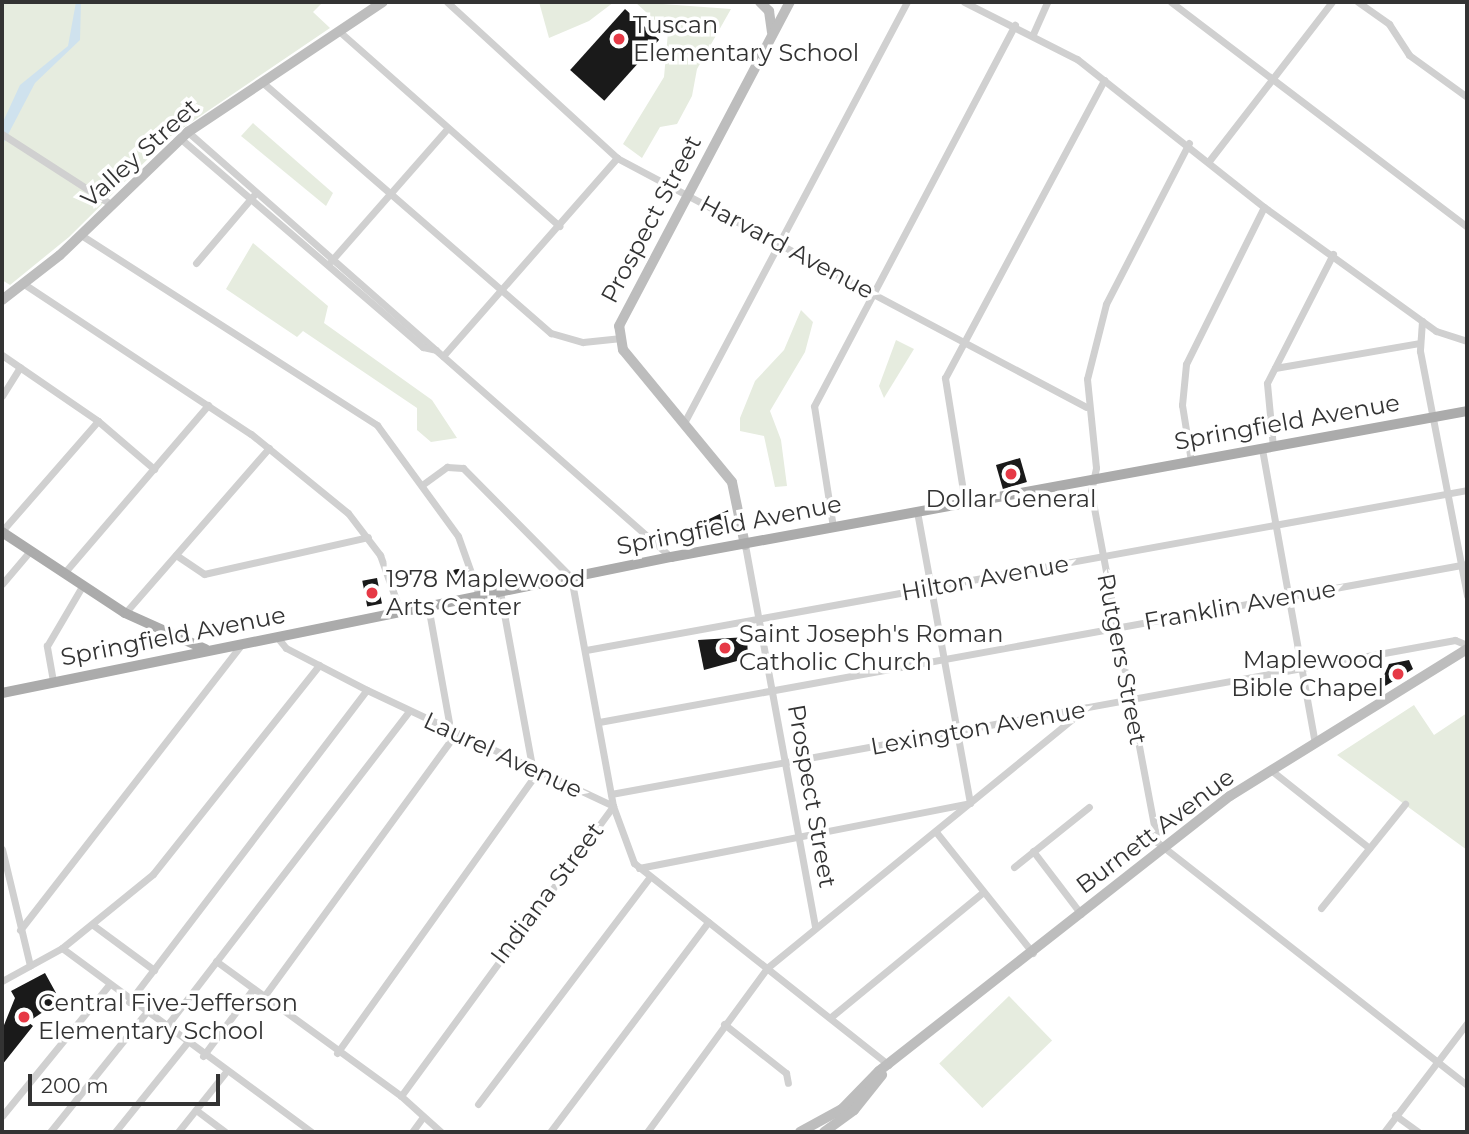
<!DOCTYPE html>
<style>
body{margin:0}
#map{position:relative;width:1469px;height:1134px;overflow:hidden;background:#fff;font-family:Montserrat,sans-serif}
div>[style]{position:absolute}
[style*='--x']{left:calc(var(--x)*1px);top:calc(var(--y)*1px);width:calc(var(--w)*1px);rotate:calc(var(--a)*1deg)}
.green>*{inset:0;background:#e6ecdf;transform-origin:0 0}
.water>*{inset:0;background:#cfe2ee}
.building>*{inset:0;background:#1a1a1a;transform-origin:0 0}
.round{border-radius:50%}
.street>*{height:7px;margin:-3.5px;padding:0 3.5px;transform-origin:3.5px;border-radius:3.5px;background:#d0d0d0}
.secondary>*{height:10px;margin:-5px;padding:0 5px;transform-origin:5px;border-radius:5px;background:#bdbdbd}
.primary>*{height:10px;margin:-5px;padding:0 5px;transform-origin:5px;border-radius:5px;background:#ababab}
.dots>*{width:19px;height:19px;translate:-50% -50%;box-sizing:border-box;border:4px solid #fff;border-radius:50%}
span{translate:-50% -50%;white-space:nowrap;text-align:center;line-height:1.15;-webkit-text-stroke:7px #fff;paint-order:stroke}
.poi-label{font-size:24px;color:#333}
.left{translate:0 -50%;text-align:left}
.right{translate:-100% -50%;text-align:right}
.street-label{font-size:24px;color:#333}
.frame{position:absolute;inset:0;border:4px solid #333;pointer-events:none}
.scale{position:absolute;left:28px;top:1074px;width:192px;height:32px;box-sizing:border-box;border:4px solid #333;border-top:0;padding-left:9px;font-size:21px;line-height:24px;white-space:nowrap;color:#333;-webkit-text-stroke:5px #fff;paint-order:stroke}
</style>
<div id="map">
<div class="green">
<div style="clip-path:polygon(2px 2px,323px 2px,313px 12px,330px 28px,171px 136px,69px 237px,10px 285px,2px 280px)"></div>
<div style="clip-path:polygon(539px 2px,614px 2px,589px 21px,549px 38px)"></div>
<div style="clip-path:polygon(635px 2px,731px 9px,697px 69px,692px 96px,677px 124px,660px 127px,642px 158px,623px 144px,664px 77px,668px 32px)"></div>
<div style="clip-path:polygon(253px 123px,333px 193px,326px 206px,241px 136px)"></div>
<div style="clip-path:polygon(253px 243px,328px 306px,324px 323px,432px 400px,457px 438px,431px 442px,417px 430px,417px 408px,303px 331px,297px 337px,226px 289px)"></div>
<div style="clip-path:polygon(801px 310px,813px 322px,805px 352px,770px 411px,781px 440px,787px 486px,775px 487px,764px 436px,740px 431px,740px 418px,755px 381px,784px 350px)"></div>
<div style="clip-path:polygon(896px 340px,914px 349px,884px 398px,879px 386px)"></div>
<div style="clip-path:polygon(1414px 705px,1434px 735px,1467px 713px,1467px 850px,1337px 755px)"></div>
<div style="left:1009px;top:996px;width:62px;height:97px;rotate:46deg"></div>
</div>
<div class="water">
<div style="clip-path:polygon(76px 2px,81px 2px,80px 40px,35px 83px,2px 146px,2px 124px,20px 85px,68px 46px)"></div>
</div>
<div class="building">
<div style="left:625px;top:9px;width:46px;height:82px;rotate:42deg"></div>
<div style="left:1020px;top:458px;width:25px;height:25px;rotate:74deg"></div>
<div style="clip-path:polygon(728px 510px,731px 533px,705px 535px,705px 521px)"></div>
<div class="round" style="left:450px;top:569px;width:16px;height:16px"></div>
<div style="left:377px;top:578px;width:26px;height:15px;rotate:79deg"></div>
<div style="clip-path:polygon(747px 637px,748px 658px,704px 670px,698px 640px)"></div>
<div style="clip-path:polygon(1409px 660px,1413px 669px,1377px 691px,1389px 664px)"></div>
<div style="clip-path:polygon(45px 973px,56px 993px,51px 996px,55px 1004px,28px 1022px,33px 1026px,2px 1065px,2px 1030px,15px 998px,11px 991px)"></div>
</div>
<div class="street">
<div style="--x:447;--y:2;--w:231;--a:42.5"></div>
<div style="--x:617;--y:158;--w:531;--a:27.96"></div>
<div style="--x:964;--y:2;--w:127;--a:26.8"></div>
<div style="--x:1077;--y:59;--w:238;--a:38.4"></div>
<div style="--x:1264;--y:207;--w:212;--a:35.8"></div>
<div style="--x:1436;--y:331;--w:33;--a:18"></div>
<div style="--x:1171;--y:2;--w:372;--a:37.2"></div>
<div style="--x:1358;--y:2;--w:38;--a:35"></div>
<div style="--x:1389;--y:24;--w:37;--a:57"></div>
<div style="--x:1409;--y:55;--w:72;--a:35.9"></div>
<div style="--x:340;--y:32;--w:293;--a:41.5"></div>
<div style="--x:1033;--y:34;--w:35;--a:-66"></div>
<div style="--x:262;--y:82;--w:383;--a:41"></div>
<div style="--x:551;--y:333;--w:33;--a:16"></div>
<div style="--x:583;--y:342;--w:36;--a:-6"></div>
<div style="--x:188;--y:132;--w:643;--a:41.35"></div>
<div style="--x:2;--y:134;--w:131;--a:32.8"></div>
<div style="--x:181;--y:139;--w:319;--a:40.7"></div>
<div style="--x:423;--y:347;--w:13;--a:13"></div>
<div style="--x:1189;--y:143;--w:181;--a:117.3"></div>
<div style="--x:1106;--y:304;--w:77;--a:104.2"></div>
<div style="--x:1087;--y:379;--w:89;--a:84.2"></div>
<div style="--x:1096;--y:468;--w:25;--a:102"></div>
<div style="--x:1091;--y:492;--w:356;--a:79.3"></div>
<div style="--x:1157;--y:842;--w:394;--a:38.1"></div>
<div style="--x:1209;--y:161;--w:201;--a:-52.3"></div>
<div style="--x:81;--y:235;--w:352;--a:32.7"></div>
<div style="--x:377;--y:425;--w:137;--a:53.9"></div>
<div style="--x:458;--y:536;--w:63;--a:70.4"></div>
<div style="--x:331;--y:261;--w:174;--a:-48.7"></div>
<div style="--x:196;--y:263;--w:88;--a:-49.6"></div>
<div style="--x:24;--y:284;--w:272;--a:33.5"></div>
<div style="--x:251;--y:434;--w:125;--a:39.2"></div>
<div style="--x:348;--y:513;--w:53;--a:52.7"></div>
<div style="--x:380;--y:555;--w:59;--a:70.3"></div>
<div style="--x:1422;--y:321;--w:30;--a:94"></div>
<div style="--x:1420;--y:351;--w:249;--a:79.1"></div>
<div style="--x:2;--y:355;--w:116;--a:34.5"></div>
<div style="--x:98;--y:421;--w:74;--a:40.6"></div>
<div style="--x:443;--y:356;--w:264;--a:-48.7"></div>
<div style="--x:1275;--y:368;--w:146;--a:-9.8"></div>
<div style="--x:2;--y:396;--w:34;--a:-58"></div>
<div style="--x:685;--y:421;--w:474;--a:-62.1"></div>
<div style="--x:1273;--y:447;--w:64;--a:-95.4"></div>
<div style="--x:1267;--y:383;--w:145;--a:-62.9"></div>
<div style="--x:1262;--y:449;--w:299;--a:79.8"></div>
<div style="--x:1191;--y:461;--w:57;--a:-99.1"></div>
<div style="--x:1182;--y:405;--w:41;--a:-84.4"></div>
<div style="--x:1186;--y:364;--w:175;--a:-63.6"></div>
<div style="--x:422;--y:485;--w:31;--a:-36"></div>
<div style="--x:447;--y:467;--w:16;--a:4"></div>
<div style="--x:463;--y:468;--w:153;--a:45.3"></div>
<div style="--x:571;--y:577;--w:233;--a:79.6"></div>
<div style="--x:613;--y:806;--w:61;--a:69.8"></div>
<div style="--x:634;--y:863;--w:325;--a:38.4"></div>
<div style="--x:965;--y:503;--w:127;--a:-99.1"></div>
<div style="--x:945;--y:378;--w:338;--a:-61.9"></div>
<div style="--x:833;--y:527;--w:122;--a:-98.9"></div>
<div style="--x:814;--y:406;--w:431;--a:-62.2"></div>
<div style="--x:2;--y:531;--w:146;--a:-48.9"></div>
<div style="--x:745;--y:545;--w:389;--a:79.6"></div>
<div style="--x:176;--y:555;--w:34;--a:34"></div>
<div style="--x:204;--y:574;--w:168;--a:-12.7"></div>
<div style="--x:65;--y:572;--w:220;--a:-49.4"></div>
<div style="--x:2;--y:584;--w:43;--a:-49.7"></div>
<div style="--x:125;--y:613;--w:219;--a:-48.9"></div>
<div style="--x:277;--y:637;--w:14;--a:51"></div>
<div style="--x:286;--y:648;--w:91;--a:27.4"></div>
<div style="--x:367;--y:690;--w:272;--a:25.2"></div>
<div style="--x:586;--y:650;--w:895;--a:-10.29"></div>
<div style="--x:53;--y:681;--w:36;--a:-100"></div>
<div style="--x:47;--y:646;--w:71;--a:-59.5"></div>
<div style="--x:599;--y:722;--w:882;--a:-10.32"></div>
<div style="--x:1272;--y:771;--w:124;--a:38.4"></div>
<div style="--x:611;--y:794;--w:858;--a:-10.34"></div>
<div style="--x:1455;--y:640;--w:13;--a:23"></div>
<div style="--x:936;--y:832;--w:155;--a:51.3"></div>
<div style="--x:2;--y:849;--w:120;--a:76.5"></div>
<div style="--x:1033;--y:851;--w:79;--a:52.7"></div>
<div style="--x:1014;--y:867;--w:96;--a:-38.7"></div>
<div style="--x:639;--y:868;--w:337;--a:-11.1"></div>
<div style="--x:970;--y:803;--w:296;--a:-100.3"></div>
<div style="--x:1321;--y:908;--w:134;--a:-51.1"></div>
<div style="--x:93;--y:925;--w:76;--a:36.4"></div>
<div style="--x:20;--y:930;--w:363;--a:-52.2"></div>
<div style="--x:62;--y:948;--w:310;--a:36.4"></div>
<div style="--x:216;--y:961;--w:229;--a:36.1"></div>
<div style="--x:401;--y:1096;--w:54;--a:42"></div>
<div style="--x:2;--y:981;--w:68;--a:-28.8"></div>
<div style="--x:62;--y:948;--w:117;--a:-39.1"></div>
<div style="--x:153;--y:874;--w:267;--a:-51.5"></div>
<div style="--x:265;--y:995;--w:317;--a:-53.9"></div>
<div style="--x:452;--y:739;--w:135;--a:-100.2"></div>
<div style="--x:129;--y:1002;--w:392;--a:-52.7"></div>
<div style="--x:831;--y:1017;--w:195;--a:-39.4"></div>
<div style="--x:724;--y:1024;--w:79;--a:38.3"></div>
<div style="--x:786;--y:1073;--w:10;--a:79"></div>
<div style="--x:165;--y:1028;--w:400;--a:-52.4"></div>
<div style="--x:337;--y:1053;--w:339;--a:-54.5"></div>
<div style="--x:534;--y:777;--w:189;--a:-100.4"></div>
<div style="--x:203;--y:1056;--w:84;--a:-53.3"></div>
<div style="--x:401;--y:1096;--w:359;--a:-53.8"></div>
<div style="--x:478;--y:1104;--w:283;--a:-52.9"></div>
<div style="--x:196;--y:1110;--w:36;--a:37"></div>
<div style="--x:1395;--y:1115;--w:29;--a:36"></div>
<div style="--x:2;--y:1116;--w:168;--a:-50.8"></div>
<div style="--x:50;--y:1132;--w:151;--a:-51.2"></div>
<div style="--x:115;--y:1132;--w:113;--a:-51.1"></div>
<div style="--x:178;--y:1132;--w:75;--a:-51.5"></div>
<div style="--x:412;--y:1132;--w:17;--a:-54"></div>
<div style="--x:550;--y:1132;--w:263;--a:-53"></div>
<div style="--x:647;--y:1132;--w:203;--a:-53.8"></div>
<div style="--x:767;--y:968;--w:412;--a:-39.2"></div>
<div style="--x:1384;--y:1132;--w:137;--a:-52.7"></div>
</div>
<div class="secondary">
<div style="--x:760;--y:2;--w:13;--a:45"></div>
<div style="--x:769;--y:11;--w:21;--a:82"></div>
<div style="--x:2;--y:300;--w:73;--a:-37.8"></div>
<div style="--x:60;--y:255;--w:178;--a:-43.9"></div>
<div style="--x:188;--y:132;--w:234;--a:-33.7"></div>
<div style="--x:745;--y:545;--w:64;--a:-101.7"></div>
<div style="--x:732;--y:482;--w:171;--a:-129.5"></div>
<div style="--x:623;--y:350;--w:24;--a:-99"></div>
<div style="--x:619;--y:326;--w:366;--a:-62.2"></div>
<div style="--x:800;--y:1132;--w:48;--a:-28.7"></div>
<div style="--x:842;--y:1109;--w:53;--a:-45.8"></div>
<div style="--x:879;--y:1071;--w:446;--a:-38.1"></div>
<div style="--x:1230;--y:796;--w:279;--a:-31.8"></div>
<div style="--x:824;--y:1132;--w:37;--a:-36"></div>
<div style="--x:854;--y:1110;--w:45;--a:-51.3"></div>
</div>
<div class="primary">
<div style="--x:2;--y:532;--w:147;--a:33.4"></div>
<div style="--x:125;--y:613;--w:88;--a:24.2"></div>
<div style="--x:2;--y:693;--w:683;--a:-11.49"></div>
<div style="--x:671;--y:557;--w:809;--a:-10.39"></div>
</div>
<div class="dots">
<div style="left:619px;top:39px;background:#e63946"></div>
<div style="left:1011px;top:474px;background:#e63946"></div>
<div style="left:372px;top:593px;background:#e63946"></div>
<div style="left:725px;top:648px;background:#e63946"></div>
<div style="left:1398px;top:674px;background:#e63946"></div>
<div style="left:24px;top:1017px;background:#e63946"></div>
</div>
<div class="poi-label">
<span class="left" style="left:633px;top:39px">Tuscan<br>Elementary School</span>
<span style="left:1011px;top:499px">Dollar General</span>
<span class="left" style="left:386px;top:593px">1978 Maplewood<br>Arts Center</span>
<span class="left" style="left:739px;top:648px">Saint Joseph's Roman<br>Catholic Church</span>
<span class="right" style="left:1384px;top:674px">Maplewood<br>Bible Chapel</span>
<span class="left" style="left:38px;top:1017px">Central Five-Jefferson<br>Elementary School</span>
</div>
<div class="street-label">
<span style="left:140px;top:153px;rotate:-42deg">Valley Street</span>
<span style="left:651px;top:219px;rotate:-62deg">Prospect Street</span>
<span style="left:787px;top:247px;rotate:28deg">Harvard Avenue</span>
<span style="left:1287px;top:422px;rotate:-10deg">Springfield Avenue</span>
<span style="left:729px;top:525px;rotate:-11deg">Springfield Avenue</span>
<span style="left:985px;top:578px;rotate:-10deg">Hilton Avenue</span>
<span style="left:1240px;top:605px;rotate:-10deg">Franklin Avenue</span>
<span style="left:173px;top:636px;rotate:-11deg">Springfield Avenue</span>
<span style="left:1122px;top:659px;rotate:79deg">Rutgers Street</span>
<span style="left:978px;top:728px;rotate:-10deg">Lexington Avenue</span>
<span style="left:503px;top:755px;rotate:25deg">Laurel Avenue</span>
<span style="left:812px;top:796px;rotate:80deg">Prospect Street</span>
<span style="left:1155px;top:831px;rotate:-37deg">Burnett Avenue</span>
<span style="left:547px;top:893px;rotate:-53deg">Indiana Street</span>
</div>
<div class="frame"></div>
<div class="scale">200 m</div>
</div>
